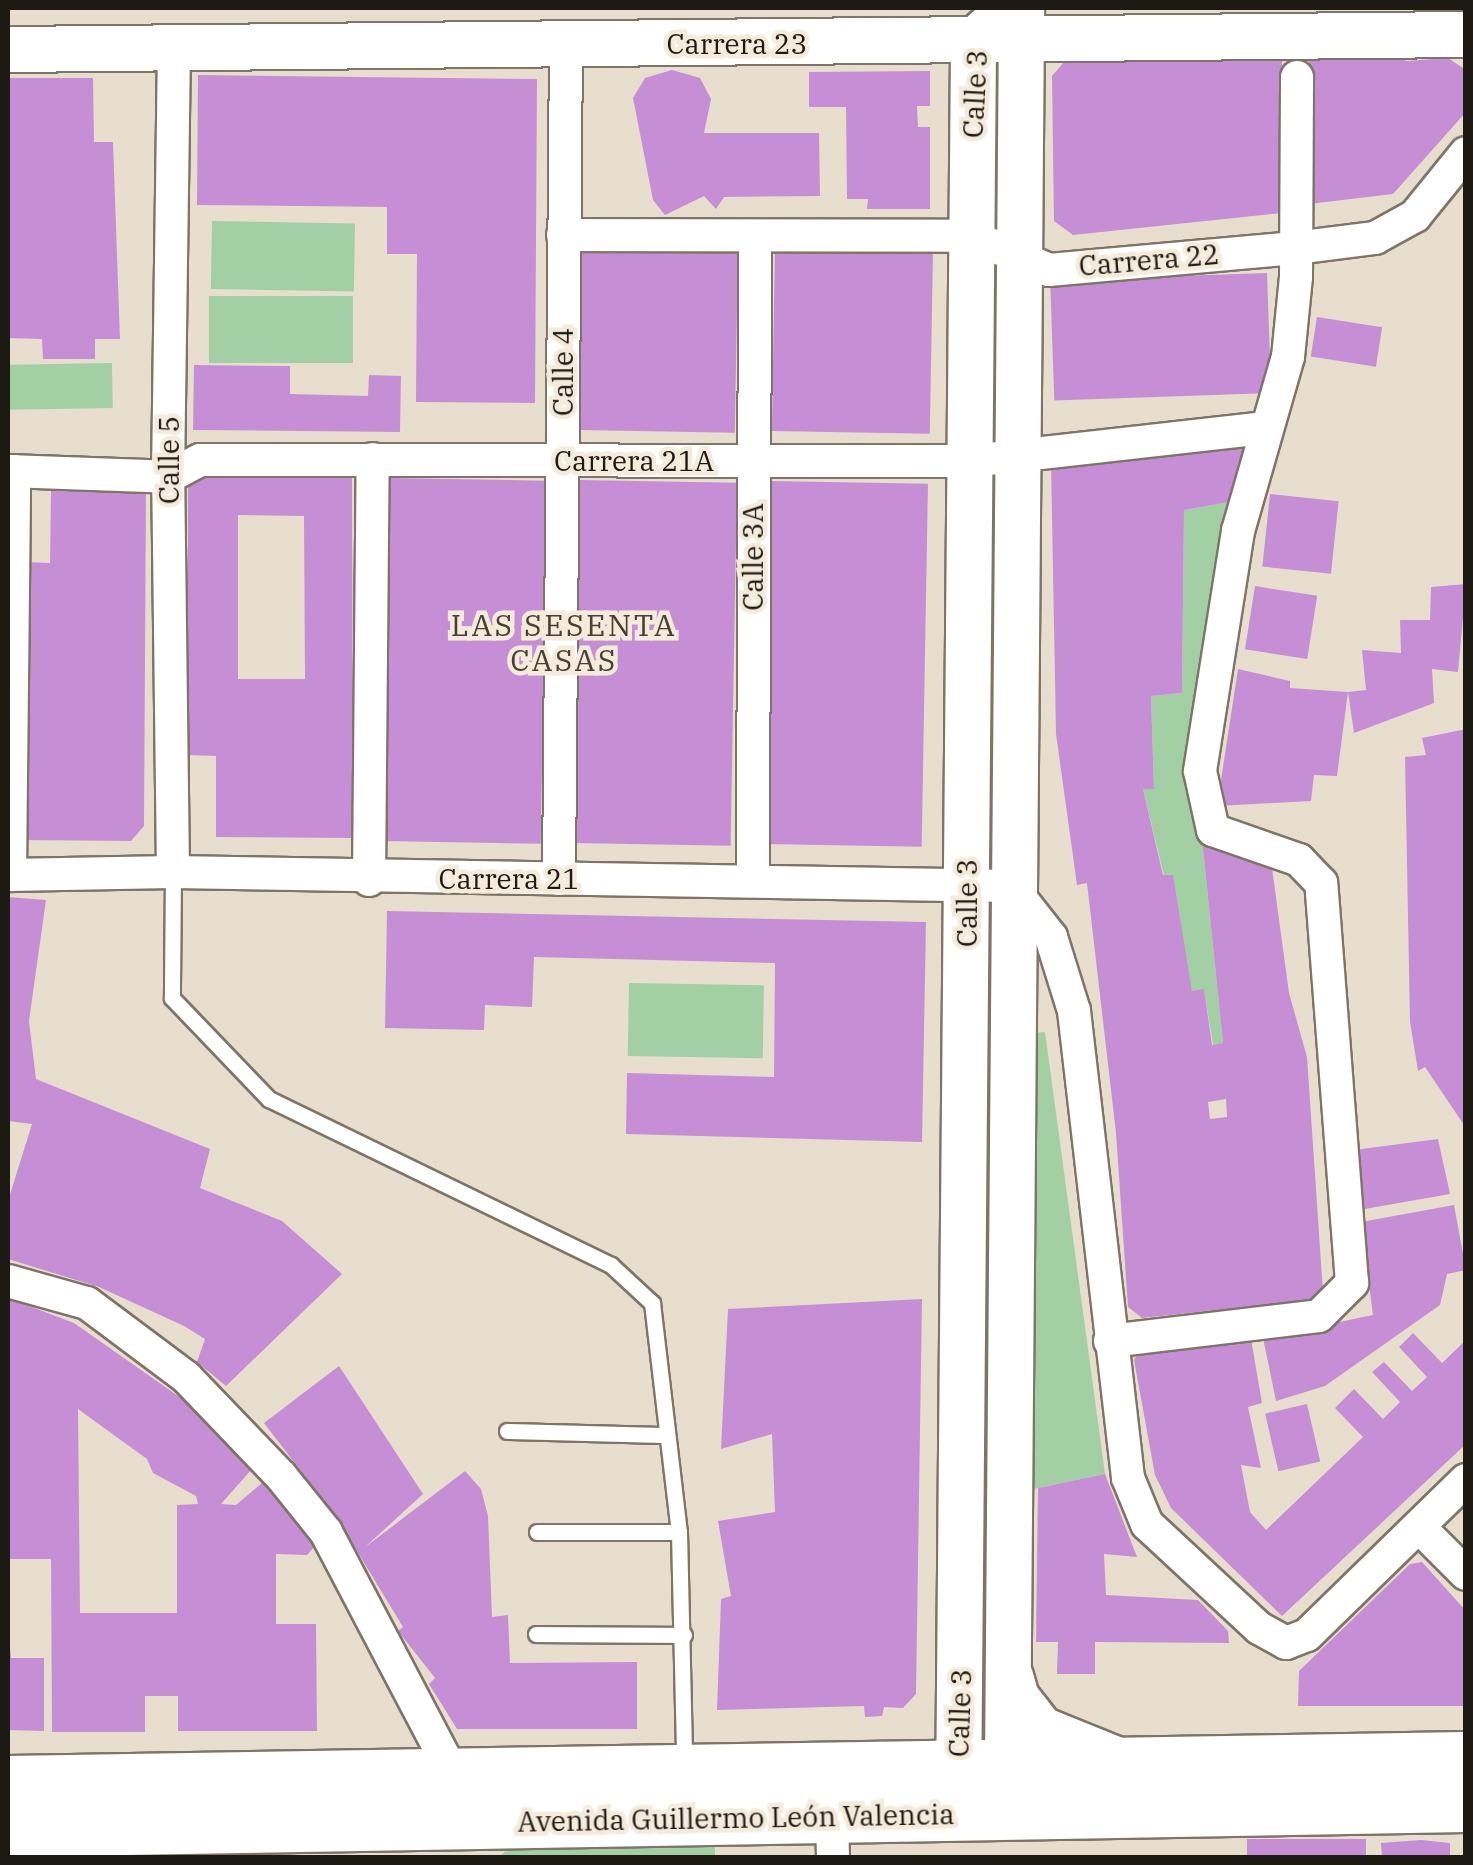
<!DOCTYPE html>
<meta charset="utf-8">
<style>
body{margin:0}
#map{position:relative;width:1473px;height:1865px;overflow:hidden;background:#e8dece;font-family:"IBM Plex Serif",serif}
div>[style]{position:absolute}
[style*='--x']{left:calc(var(--x)*1px);top:calc(var(--y)*1px);width:calc(var(--w)*1px);rotate:calc(var(--a)*1deg)}
.green>*{inset:0;background:#a2d0a4;transform-origin:0 0}
.building>*{inset:0;background:#c68fd5;transform-origin:0 0}
.roads{filter:drop-shadow(2px 0 #7e7567) drop-shadow(-2px 0 #7e7567) drop-shadow(0 2px #7e7567) drop-shadow(0 -2px #7e7567)}
.lane>*{height:15px;margin:-7.5px;padding:0 7.5px;transform-origin:7.5px;border-radius:7.5px;background:#fff}
.street>*{height:32px;margin:-16px;padding:0 16px;transform-origin:16px;border-radius:16px;background:#fff}
.secondary>*{height:45px;margin:-22.5px;padding:0 22.5px;transform-origin:22.5px;border-radius:22.5px;background:#fff}
.primary>*{height:52px;margin:-26px;padding:0 26px;transform-origin:26px;border-radius:26px;background:#fff}
span{translate:-50% -50%;white-space:nowrap;text-align:center;line-height:1.15;-webkit-text-stroke:9px #f5ebdb;paint-order:stroke}
.street-label{font-size:28px;color:#1d1a14}
.neighbourhood-label{font-size:30px;color:#484033;letter-spacing:2.5px}
.frame{position:absolute;inset:0;border:10px solid #1d1a14;pointer-events:none}
</style>
<div id="map">
<div class="green">
<div style="left:212px;top:221px;width:143px;height:68px;rotate:1deg"></div>
<div style="left:209px;top:296px;width:144px;height:67px"></div>
<div style="left:112px;top:363px;width:45px;height:104px;rotate:89deg"></div>
<div style="clip-path:polygon(1235px 501px,1202px 839px,1223px 1043px,1213px 1045px,1204px 990px,1192px 991px,1143px 789px,1154px 788px,1151px 696px,1182px 693px,1184px 510px)"></div>
<div style="left:629px;top:983px;width:135px;height:73px;rotate:1deg"></div>
<div style="clip-path:polygon(1045px 1032px,1105px 1474px,1033px 1489px,1034px 1033px)"></div>
<div style="clip-path:polygon(715px 1845px,715px 1858px,498px 1858px,509px 1848px)"></div>
</div>
<div class="building">
<div style="clip-path:polygon(1390px 49px,1406px 61px,1448px 58px,1466px 70px,1466px 112px,1393px 194px,1309px 204px,1309px 52px)"></div>
<div style="clip-path:polygon(1163px 57px,1282px 57px,1282px 213px,1073px 235px,1054px 221px,1052px 76px,1064px 62px)"></div>
<div style="clip-path:polygon(672px 70px,700px 78px,711px 99px,704px 133px,819px 133px,820px 196px,724px 197px,716px 209px,704px 196px,665px 215px,653px 200px,633px 98px,645px 78px)"></div>
<div style="clip-path:polygon(930px 71px,930px 106px,917px 106px,918px 127px,930px 127px,930px 209px,867px 209px,868px 199px,847px 199px,846px 107px,809px 107px,809px 72px)"></div>
<div style="clip-path:polygon(198px 75px,537px 79px,535px 403px,416px 402px,417px 254px,387px 254px,387px 207px,197px 205px)"></div>
<div style="clip-path:polygon(8px 78px,93px 78px,94px 142px,113px 142px,120px 339px,95px 339px,95px 359px,43px 359px,42px 339px,8px 338px)"></div>
<div style="left:581px;top:249px;width:157px;height:181px;rotate:1deg"></div>
<div style="left:775px;top:249px;width:158px;height:182px;rotate:1deg"></div>
<div style="left:1267px;top:273px;width:120px;height:217px;rotate:88deg"></div>
<div style="left:1317px;top:317px;width:66px;height:40px;rotate:9deg"></div>
<div style="clip-path:polygon(194px 365px,290px 366px,290px 394px,368px 396px,369px 375px,401px 376px,400px 432px,193px 430px)"></div>
<div style="clip-path:polygon(evenodd,1245px 444px,1235px 501px,1184px 510px,1182px 693px,1151px 696px,1154px 789px,1143px 789px,1163px 875px,1173px 875px,1192px 991px,1204px 989px,1212px 1045px,1223px 1043px,1202px 839px,1270px 853px,1289px 993px,1307px 1057px,1323px 1292px,1318px 1299px,1142px 1318px,1128px 1307px,1116px 1133px,1087px 883px,1077px 885px,1056px 734px,1051px 462px,1245px 444px,1226px 1099px,1227px 1117px,1210px 1119px,1208px 1102px,1226px 1099px)"></div>
<div style="clip-path:polygon(evenodd,188px 478px,352px 478px,353px 838px,216px 837px,216px 756px,188px 755px,188px 478px,238px 515px,304px 516px,305px 679px,238px 679px,238px 515px)"></div>
<div style="left:389px;top:478px;width:158px;height:363px;rotate:1deg"></div>
<div style="left:579px;top:480px;width:158px;height:363px;rotate:1deg"></div>
<div style="left:770px;top:481px;width:158px;height:363px;rotate:1deg"></div>
<div style="clip-path:polygon(51px 491px,146px 492px,144px 826px,131px 841px,21px 840px,22px 562px,50px 563px)"></div>
<div style="left:1270px;top:494px;width:69px;height:73px;rotate:6deg"></div>
<div style="clip-path:polygon(1466px 584px,1458px 672px,1432px 669px,1434px 703px,1354px 733px,1348px 692px,1366px 690px,1362px 650px,1401px 653px,1400px 620px,1430px 620px,1431px 587px)"></div>
<div style="left:1255px;top:586px;width:63px;height:64px;rotate:9deg"></div>
<div style="clip-path:polygon(1238px 669px,1290px 681px,1290px 688px,1348px 692px,1337px 776px,1314px 775px,1311px 801px,1217px 806px)"></div>
<div style="clip-path:polygon(1466px 729px,1466px 1128px,1425px 1067px,1418px 1071px,1410px 1022px,1405px 757px,1426px 755px,1422px 738px)"></div>
<div style="clip-path:polygon(8px 897px,46px 900px,29px 1021px,36px 1079px,210px 1149px,200px 1188px,282px 1221px,342px 1274px,226px 1386px,197px 1362px,205px 1339px,184px 1326px,99px 1287px,8px 1259px,8px 1201px,32px 1124px,8px 1121px)"></div>
<div style="clip-path:polygon(387px 911px,926px 922px,922px 1142px,626px 1134px,627px 1073px,774px 1077px,775px 963px,534px 957px,532px 1007px,485px 1005px,484px 1030px,385px 1028px)"></div>
<div style="clip-path:polygon(1438px 1139px,1450px 1194px,1359px 1210px,1354px 1150px)"></div>
<div style="clip-path:polygon(1454px 1205px,1466px 1270px,1447px 1274px,1440px 1305px,1325px 1386px,1276px 1401px,1263px 1338px,1373px 1315px,1361px 1222px)"></div>
<div style="clip-path:polygon(evenodd,8px 1298px,74px 1323px,181px 1398px,252px 1469px,221px 1504px,236px 1505px,263px 1482px,317px 1544px,307px 1555px,276px 1554px,276px 1624px,316px 1624px,317px 1731px,178px 1731px,178px 1696px,145px 1696px,145px 1732px,52px 1732px,51px 1559px,8px 1559px,8px 1298px,78px 1409px,147px 1459px,153px 1473px,196px 1496px,198px 1504px,177px 1505px,177px 1613px,80px 1613px,78px 1409px)"></div>
<div style="clip-path:polygon(922px 1299px,916px 1694px,903px 1708px,884px 1707px,882px 1716px,865px 1717px,864px 1706px,717px 1710px,721px 1599px,731px 1596px,718px 1521px,775px 1512px,772px 1434px,721px 1449px,728px 1309px)"></div>
<div style="clip-path:polygon(1250px 1333px,1262px 1403px,1248px 1407px,1261px 1468px,1241px 1465px,1250px 1512px,1266px 1530px,1363px 1437px,1335px 1408px,1354px 1389px,1383px 1419px,1400px 1402px,1372px 1372px,1384px 1362px,1412px 1391px,1427px 1377px,1399px 1347px,1413px 1333px,1442px 1363px,1466px 1340px,1466px 1444px,1282px 1616px,1171px 1508px,1155px 1475px,1134px 1360px,1142px 1347px)"></div>
<div style="clip-path:polygon(339px 1366px,423px 1494px,364px 1548px,465px 1471px,481px 1489px,488px 1516px,492px 1617px,508px 1615px,510px 1663px,637px 1662px,637px 1729px,457px 1729px,429px 1684px,435px 1678px,398px 1631px,403px 1627px,337px 1518px,264px 1423px)"></div>
<div style="left:1307px;top:1404px;width:59px;height:43px;rotate:77deg"></div>
<div style="clip-path:polygon(1105px 1474px,1137px 1557px,1104px 1554px,1106px 1595px,1198px 1600px,1228px 1631px,1229px 1643px,1095px 1642px,1095px 1674px,1057px 1674px,1058px 1642px,1036px 1642px,1038px 1488px)"></div>
<div style="clip-path:polygon(1422px 1562px,1466px 1611px,1466px 1706px,1298px 1706px,1299px 1671px,1410px 1564px)"></div>
<div style="clip-path:polygon(8px 1628px,11px 1658px,44px 1658px,44px 1731px,8px 1730px)"></div>
<div style="left:1366px;top:1839px;width:19px;height:119px;rotate:90deg"></div>
<div style="clip-path:polygon(1421px 1840px,1450px 1843px,1450px 1858px,1382px 1858px,1381px 1843px)"></div>
</div>
<div class="roads">
<div class="lane">
<div style="--x:173;--y:872;--w:126;--a:90.5"></div>
<div style="--x:172;--y:998;--w:140;--a:46.2"></div>
<div style="--x:269;--y:1099;--w:380;--a:25.9"></div>
<div style="--x:611;--y:1265;--w:56;--a:42.8"></div>
<div style="--x:652;--y:1303;--w:231;--a:83.3"></div>
<div style="--x:679;--y:1532;--w:229;--a:88.7"></div>
<div style="--x:507;--y:1431;--w:157;--a:1.5"></div>
<div style="--x:537;--y:1532;--w:142;--a:0"></div>
<div style="--x:536;--y:1634;--w:148;--a:0.4"></div>
</div>
<div class="street">
<div style="--x:563;--y:235;--w:408;--a:0.1"></div>
<div style="--x:971;--y:236;--w:85;--a:23.6"></div>
<div style="--x:1049;--y:270;--w:247;--a:-5.1"></div>
<div style="--x:1295;--y:248;--w:81;--a:-7.1"></div>
<div style="--x:1375;--y:238;--w:46;--a:-28.8"></div>
<div style="--x:1415;--y:216;--w:81;--a:-51"></div>
<div style="--x:8;--y:471;--w:160;--a:2.1"></div>
<div style="--x:168;--y:477;--w:36;--a:-28"></div>
<div style="--x:200;--y:460;--w:770;--a:0.07"></div>
<div style="--x:970;--y:461;--w:295;--a:-6.4"></div>
<div style="--x:173;--y:872;--w:395;--a:-90.7"></div>
<div style="--x:168;--y:477;--w:429;--a:-89.2"></div>
<div style="--x:8;--y:875;--w:165;--a:-1"></div>
<div style="--x:173;--y:872;--w:838;--a:0.96"></div>
<div style="--x:1011;--y:886;--w:65;--a:51.9"></div>
<div style="--x:1051;--y:937;--w:77;--a:72.7"></div>
<div style="--x:1074;--y:1011;--w:470;--a:83.4"></div>
<div style="--x:1128;--y:1478;--w:50;--a:67.6"></div>
<div style="--x:1147;--y:1524;--w:153;--a:42.9"></div>
<div style="--x:1259;--y:1628;--w:31;--a:29"></div>
<div style="--x:1286;--y:1643;--w:22;--a:-21"></div>
<div style="--x:1307;--y:1635;--w:222;--a:-44.3"></div>
<div style="--x:10;--y:875;--w:404;--a:-89.4"></div>
<div style="--x:753;--y:878;--w:642;--a:-89.82"></div>
<div style="--x:559;--y:879;--w:834;--a:-89.52"></div>
<div style="--x:369;--y:880;--w:421;--a:-89.5"></div>
<div style="--x:8;--y:1281;--w:82;--a:15.6"></div>
<div style="--x:87;--y:1303;--w:124;--a:36.8"></div>
<div style="--x:186;--y:1377;--w:137;--a:46.2"></div>
<div style="--x:281;--y:1476;--w:72;--a:51.2"></div>
<div style="--x:326;--y:1532;--w:273;--a:62.3"></div>
<div style="--x:1110;--y:1341;--w:210;--a:-6.8"></div>
<div style="--x:1319;--y:1316;--w:47;--a:-45"></div>
<div style="--x:1352;--y:1283;--w:401;--a:-94.4"></div>
<div style="--x:1321;--y:883;--w:32;--a:-134"></div>
<div style="--x:1299;--y:860;--w:91;--a:-160.8"></div>
<div style="--x:1213;--y:830;--w:60;--a:-102.4"></div>
<div style="--x:1200;--y:771;--w:243;--a:-81"></div>
<div style="--x:1238;--y:531;--w:181;--a:-74"></div>
<div style="--x:1288;--y:357;--w:80;--a:-84.3"></div>
<div style="--x:1296;--y:277;--w:200;--a:-89.7"></div>
<div style="--x:1419;--y:1527;--w:66;--a:45"></div>
<div style="--x:832;--y:1816;--w:42;--a:88.6"></div>
</div>
<div class="secondary">
<div style="--x:8;--y:49;--w:1458;--a:-0.59"></div>
<div style="--x:1010;--y:1676;--w:22;--a:74"></div>
<div style="--x:1016;--y:1697;--w:41;--a:52"></div>
<div style="--x:1041;--y:1729;--w:78;--a:21.9"></div>
<div style="--x:1007;--y:1764;--w:1756;--a:-89.54"></div>
<div style="--x:958;--y:1802;--w:1761;--a:-89.51"></div>
<div style="--x:973;--y:41;--w:50;--a:-41.7"></div>
</div>
<div class="primary">
<div style="--x:8;--y:1782;--w:1458;--a:-0.94"></div>
<div style="--x:8;--y:1831;--w:1458;--a:-0.98"></div>
</div>
</div>
<div class="street-label">
<span style="left:737px;top:44px">Carrera 23</span>
<span style="left:975px;top:94px;rotate:-87deg">Calle 3</span>
<span style="left:1149px;top:260px;rotate:-5deg">Carrera 22</span>
<span style="left:563px;top:372px;rotate:-90deg">Calle 4</span>
<span style="left:169px;top:460px;rotate:-90deg">Calle 5</span>
<span style="left:634px;top:461px">Carrera 21A</span>
<span style="left:753px;top:557px;rotate:-90deg">Calle 3A</span>
<span style="left:509px;top:879px">Carrera 21</span>
<span style="left:967px;top:903px;rotate:-90deg">Calle 3</span>
<span style="left:960px;top:1713px;rotate:-88deg">Calle 3</span>
<span style="left:736px;top:1818px;rotate:-1deg">Avenida Guillermo León Valencia</span>
</div>
<div class="neighbourhood-label">
<span style="left:564px;top:642px">LAS SESENTA<br>CASAS</span>
</div>
<div class="frame"></div>
</div>
